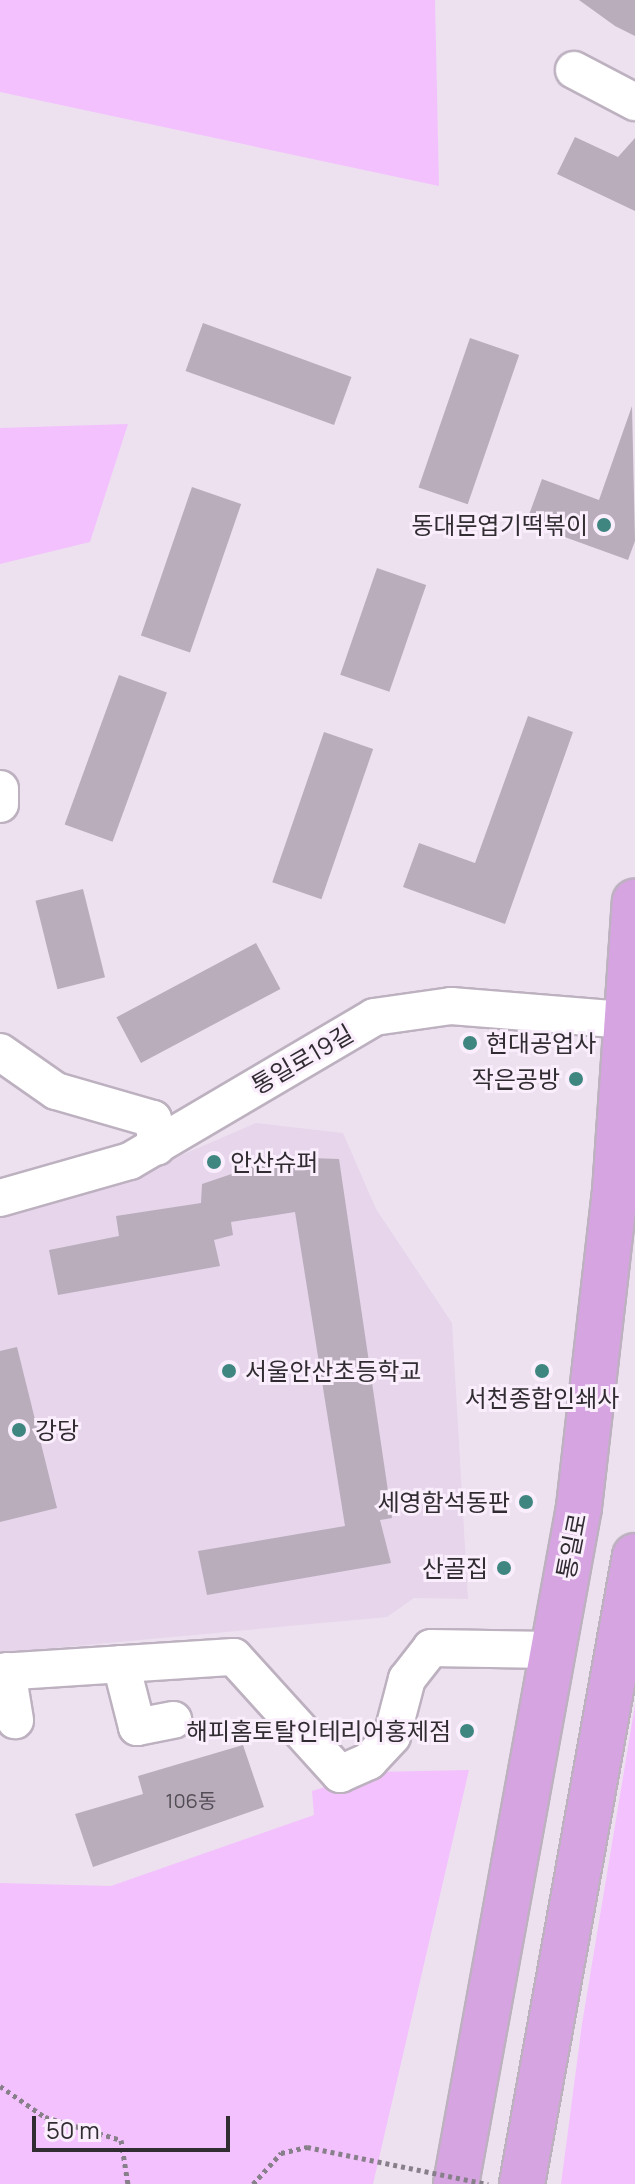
<!DOCTYPE html>
<meta charset="utf-8">
<style>
body{margin:0}
#map{position:relative;width:635px;height:2184px;overflow:hidden;background:#ede1f0;font-family:Manrope,"Noto Sans KR",sans-serif}
div>[style]{position:absolute}
[style*='--x']{left:calc(var(--x)*1px);top:calc(var(--y)*1px);width:calc(var(--w)*1px);rotate:calc(var(--a)*1deg)}
.built>*{inset:0;background:#e7d5eb}
.green>*{inset:0;background:#f3c1fd}
.building>*{inset:0;background:#b9adbc;transform-origin:0 0}
.path>*{height:5px;margin-top:-2.5px;transform-origin:0;background:repeating-linear-gradient(90deg,#877f89 0 4px,transparent 0 8px)}
.roads{filter:drop-shadow(2px 0 #bdb1c0) drop-shadow(-2px 0 #bdb1c0) drop-shadow(0 2px #bdb1c0) drop-shadow(0 -2px #bdb1c0)}
.minor>*{height:36px;margin:-18px;padding:0 18px;transform-origin:18px;border-radius:18px;background:#fff}
.major>*{height:44px;margin:-22px;padding:0 22px;transform-origin:22px;border-radius:22px;background:#d7a4e2}
.path-bridge>*{height:5px;margin-top:-2.5px;transform-origin:0;background:repeating-linear-gradient(90deg,#877f89 0 4px,transparent 0 8px)}
.dots>*{width:22px;height:22px;translate:-50% -50%;box-sizing:border-box;border:4px solid #faeefd;border-radius:50%}
span{translate:-50% -50%;white-space:nowrap;text-align:center;line-height:1.15;-webkit-text-stroke:6px #faeefd;paint-order:stroke}
.number-label{font-size:20px;color:#524c54}
.number-label span{-webkit-text-stroke-width:0}
.poi-label{font-size:24px;color:#302c31}
.right{translate:-100% -50%;text-align:right}
.left{translate:0 -50%;text-align:left}
.street-label{font-size:24px;color:#302c31}
.scale{position:absolute;left:32px;top:2116px;width:198px;height:36px;box-sizing:border-box;border:4px solid #302c31;border-top:0;padding-left:10px;font-size:24px;line-height:28px;white-space:nowrap;color:#302c31;-webkit-text-stroke:6px #faeefd;paint-order:stroke}
</style>
<div id="map">
<div class="built">
<div style="clip-path:polygon(256px 1123px,343px 1133px,376px 1209px,452px 1323px,468px 1599px,414px 1598px,387px 1617px,0 1653px,0 1208px,124px 1180px)"></div>
</div>
<div class="green">
<div style="clip-path:polygon(0 0,435px 0,439px 186px,0 92px)"></div>
<div style="clip-path:polygon(128px 424px,90px 542px,0 564px,0 428px)"></div>
<div style="clip-path:polygon(635px 1705px,635px 2184px,561px 2184px,582px 2024px)"></div>
<div style="clip-path:polygon(469px 1770px,373px 2184px,0 2184px,0 1883px,111px 1886px,314px 1815px,312px 1791px,373px 1772px)"></div>
</div>
<div class="building">
<div style="clip-path:polygon(579px 0,635px 0,635px 36px,615px 26px)"></div>
<div style="clip-path:polygon(575px 137px,618px 157px,635px 138px,635px 211px,557px 174px)"></div>
<div style="left:203px;top:323px;width:158px;height:51px;rotate:20deg"></div>
<div style="left:470px;top:338px;width:52px;height:158px;rotate:19deg"></div>
<div style="clip-path:polygon(632px 406px,635px 541px,628px 560px,526px 523px,542px 479px,599px 500px)"></div>
<div style="left:192px;top:487px;width:52px;height:157px;rotate:19deg"></div>
<div style="left:377px;top:568px;width:52px;height:113px;rotate:19deg"></div>
<div style="left:119px;top:675px;width:51px;height:159px;rotate:20deg"></div>
<div style="clip-path:polygon(528px 716px,573px 732px,505px 924px,403px 887px,419px 843px,475px 863px)"></div>
<div style="left:324px;top:732px;width:52px;height:159px;rotate:19deg"></div>
<div style="left:83px;top:889px;width:91px;height:49px;rotate:76deg"></div>
<div style="left:256px;top:943px;width:52px;height:158px;rotate:62deg"></div>
<div style="clip-path:polygon(282px 1157px,339px 1159px,392px 1518px,380px 1520px,391px 1563px,207px 1595px,198px 1551px,345px 1526px,295px 1212px,231px 1222px,233px 1235px,214px 1240px,220px 1266px,58px 1295px,49px 1250px,119px 1236px,116px 1216px,201px 1203px,202px 1184px)"></div>
<div style="clip-path:polygon(17px 1347px,57px 1508px,0 1522px,0 1351px)"></div>
<div style="clip-path:polygon(243px 1745px,264px 1807px,93px 1867px,75px 1814px,143px 1794px,138px 1776px)"></div>
</div>
<div class="path">
<div style="--x:0;--y:2086;--w:55;--a:34.6"></div>
<div style="--x:45;--y:2117;--w:79;--a:16.8"></div>
<div style="--x:121;--y:2140;--w:45;--a:81"></div>
<div style="--x:253;--y:2184;--w:42;--a:-47.9"></div>
<div style="--x:281;--y:2153;--w:27;--a:-13"></div>
</div>
<div class="roads">
<div class="minor">
<div style="--x:574;--y:70;--w:69;--a:27.7"></div>
<div style="--x:0;--y:789;--w:15;--a:90"></div>
<div style="--x:0;--y:1052;--w:68;--a:34.9"></div>
<div style="--x:56;--y:1091;--w:101;--a:16.1"></div>
<div style="--x:153;--y:1119;--w:28;--a:82"></div>
<div style="--x:0;--y:1198;--w:135;--a:-15.9"></div>
<div style="--x:130;--y:1161;--w:283;--a:-30.5"></div>
<div style="--x:374;--y:1017;--w:78;--a:-8.1"></div>
<div style="--x:451;--y:1006;--w:176;--a:4.6"></div>
<div style="--x:121;--y:1664;--w:65;--a:75.7"></div>
<div style="--x:137;--y:1727;--w:37;--a:-11"></div>
<div style="--x:7;--y:1671;--w:50;--a:80.7"></div>
<div style="--x:0;--y:1672;--w:234;--a:-3.7"></div>
<div style="--x:234;--y:1657;--w:158;--a:47.8"></div>
<div style="--x:340;--y:1774;--w:32;--a:-24"></div>
<div style="--x:369;--y:1761;--w:34;--a:-47"></div>
<div style="--x:392;--y:1736;--w:59;--a:-75.3"></div>
<div style="--x:407;--y:1679;--w:39;--a:-52"></div>
<div style="--x:431;--y:1648;--w:119;--a:1"></div>
</div>
<div class="major">
<div style="--x:456;--y:2184;--w:688;--a:-79.7"></div>
<div style="--x:579;--y:1507;--w:317;--a:-83.5"></div>
<div style="--x:615;--y:1192;--w:291;--a:-86.1"></div>
<div style="--x:522;--y:2184;--w:638;--a:-79.8"></div>
</div>
</div>
<div class="path-bridge">
<div style="--x:307;--y:2147;--w:185;--a:11.6"></div>
</div>
<div class="dots">
<div style="left:604px;top:525px;background:#3f8681"></div>
<div style="left:470px;top:1043px;background:#3f8681"></div>
<div style="left:576px;top:1079px;background:#3f8681"></div>
<div style="left:214px;top:1162px;background:#3f8681"></div>
<div style="left:229px;top:1371px;background:#3f8681"></div>
<div style="left:542px;top:1371px;background:#3f8681"></div>
<div style="left:19px;top:1430px;background:#3f8681"></div>
<div style="left:526px;top:1502px;background:#3f8681"></div>
<div style="left:504px;top:1568px;background:#3f8681"></div>
<div style="left:467px;top:1731px;background:#3f8681"></div>
</div>
<div class="number-label">
<span style="left:191px;top:1800px">106동</span>
</div>
<div class="poi-label">
<span class="right" style="left:588px;top:525px">동대문엽기떡볶이</span>
<span class="left" style="left:486px;top:1043px">현대공업사</span>
<span class="right" style="left:560px;top:1079px">작은공방</span>
<span class="left" style="left:230px;top:1162px">안산슈퍼</span>
<span class="left" style="left:245px;top:1371px">서울안산초등학교</span>
<span style="left:542px;top:1398px">서천종합인쇄사</span>
<span class="left" style="left:35px;top:1430px">강당</span>
<span class="right" style="left:510px;top:1502px">세영함석동판</span>
<span class="right" style="left:488px;top:1568px">산골집</span>
<span class="right" style="left:451px;top:1731px">해피홈토탈인테리어홍제점</span>
</div>
<div class="street-label">
<span style="left:302px;top:1059px;rotate:-30deg">통일로19길</span>
<span style="left:571px;top:1546px;rotate:-79deg">통일로</span>
</div>
<div class="scale">50 m</div>
</div>
